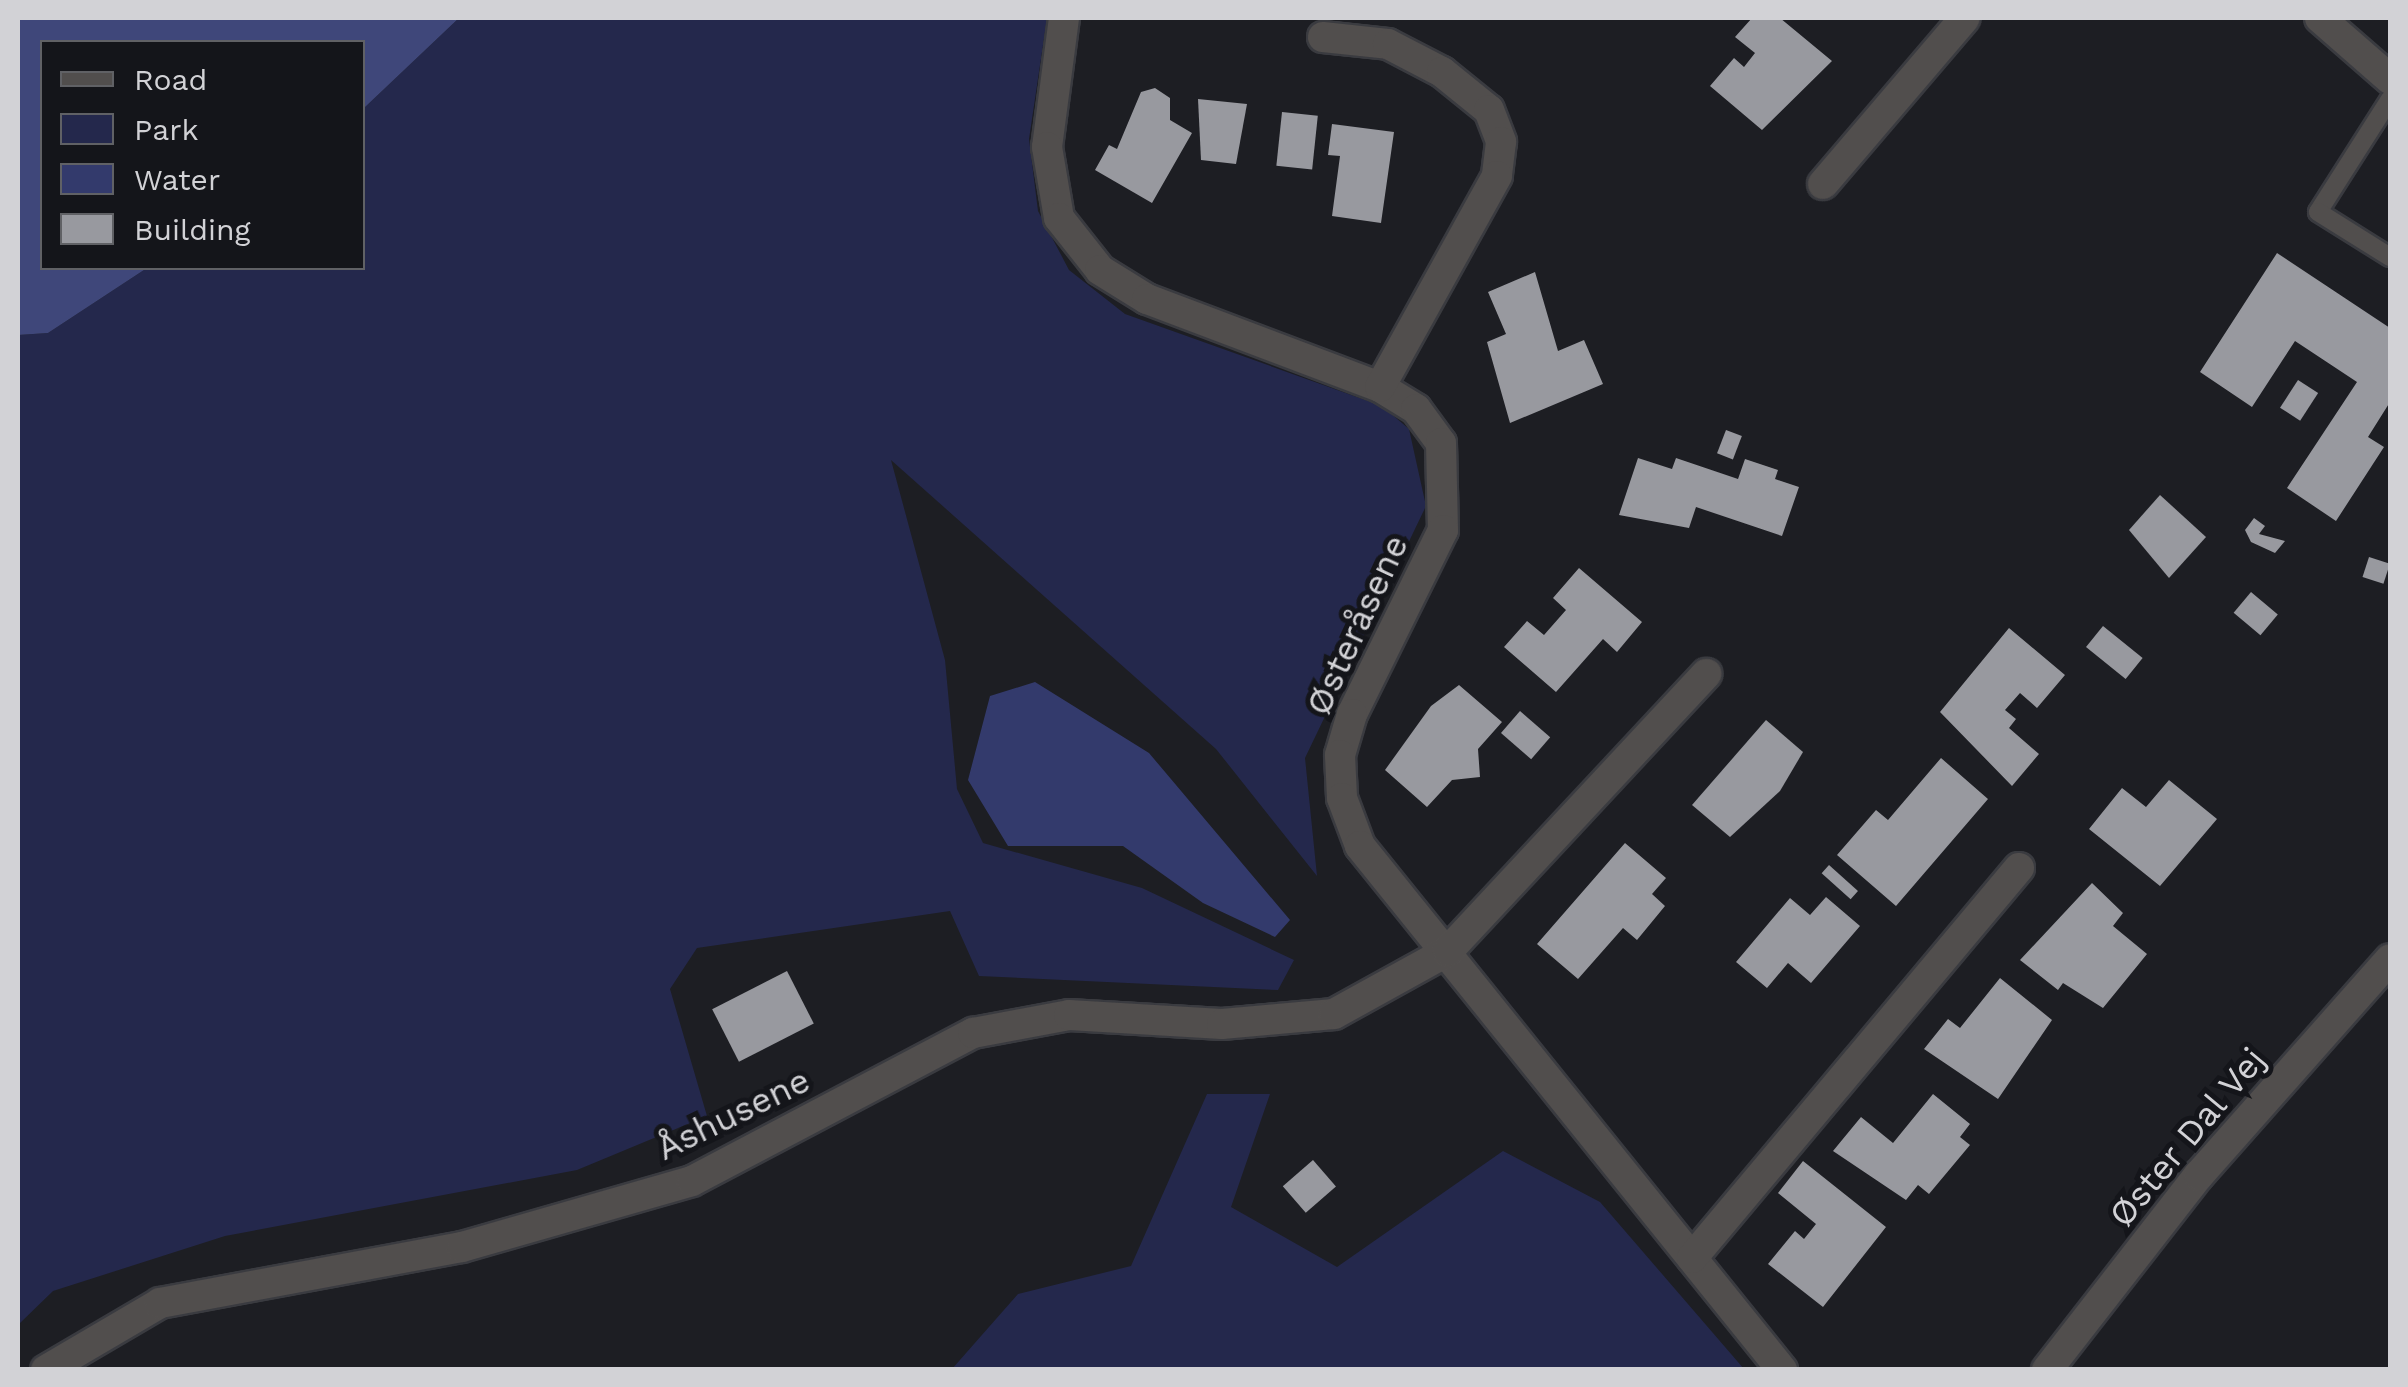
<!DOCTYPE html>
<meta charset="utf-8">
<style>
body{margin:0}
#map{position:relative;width:2408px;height:1387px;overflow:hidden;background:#1d1e23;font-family:"Work Sans",sans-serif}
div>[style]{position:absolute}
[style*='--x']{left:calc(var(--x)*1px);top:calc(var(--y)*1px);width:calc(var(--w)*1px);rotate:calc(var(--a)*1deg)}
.green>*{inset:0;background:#24284c}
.forest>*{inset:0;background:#3f477a}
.water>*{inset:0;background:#333a6c}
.building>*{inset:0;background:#98999f;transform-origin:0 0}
.roads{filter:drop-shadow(2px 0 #3a3b40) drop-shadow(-2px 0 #3a3b40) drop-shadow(0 2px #3a3b40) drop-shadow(0 -2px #3a3b40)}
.lane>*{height:18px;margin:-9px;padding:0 9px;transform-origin:9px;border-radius:9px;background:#514e4d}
.street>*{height:30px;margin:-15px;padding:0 15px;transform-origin:15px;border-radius:15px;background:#514e4d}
span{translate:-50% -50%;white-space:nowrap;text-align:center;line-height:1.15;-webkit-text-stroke:10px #14151a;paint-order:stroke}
.street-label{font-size:35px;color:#d2d2d6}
.frame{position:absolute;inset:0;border:20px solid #d2d2d6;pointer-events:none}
.legend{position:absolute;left:40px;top:40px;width:325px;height:230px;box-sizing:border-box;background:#14151a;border:2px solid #606165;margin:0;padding:12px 18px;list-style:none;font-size:30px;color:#d2d2d6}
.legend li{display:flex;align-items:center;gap:20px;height:50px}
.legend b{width:50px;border:2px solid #606165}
</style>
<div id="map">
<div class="green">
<div style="clip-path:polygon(459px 18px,1047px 18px,1029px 139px,1038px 211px,1069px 270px,1125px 314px,1382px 406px,1409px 429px,1426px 506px,1305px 758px,1317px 876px,1216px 749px,891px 460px,945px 660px,957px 789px,983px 843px,1142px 888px,1294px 960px,1278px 990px,979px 976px,950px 911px,697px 948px,670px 989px,707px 1116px,577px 1170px,225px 1236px,53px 1291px,18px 1325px,18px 335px,48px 333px,147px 268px,362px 268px,363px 109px)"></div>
<div style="clip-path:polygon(1207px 1094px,1270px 1094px,1231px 1207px,1337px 1267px,1503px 1151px,1600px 1202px,1744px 1369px,952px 1369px,1018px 1294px,1131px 1266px)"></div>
</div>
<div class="forest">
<div style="clip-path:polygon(18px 18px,459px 18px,363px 109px,362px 42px,42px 42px,42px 268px,147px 268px,48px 333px,18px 335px)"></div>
</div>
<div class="water">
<div style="clip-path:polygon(1035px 682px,1149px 753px,1290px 920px,1275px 937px,1203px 903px,1123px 846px,1008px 846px,968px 780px,990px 696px)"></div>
</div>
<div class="building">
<div style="clip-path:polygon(1752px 18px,1780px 18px,1832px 61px,1762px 130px,1710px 86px,1734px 58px,1744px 67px,1755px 53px,1735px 37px)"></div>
<div style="clip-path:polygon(1155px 88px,1170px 98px,1170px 120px,1192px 133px,1152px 203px,1095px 170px,1109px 145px,1117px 149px,1141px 92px)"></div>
<div style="clip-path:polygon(1198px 99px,1247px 104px,1236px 164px,1201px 160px)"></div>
<div style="left:1282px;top:112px;width:36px;height:54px;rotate:6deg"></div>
<div style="clip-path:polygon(1332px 124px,1394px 132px,1381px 223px,1332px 216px,1340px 156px,1328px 155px)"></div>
<div style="clip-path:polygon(2277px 253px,2390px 328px,2390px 402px,2368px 437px,2384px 447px,2336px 521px,2287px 488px,2357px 382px,2295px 341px,2252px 407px,2200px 372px)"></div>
<div style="clip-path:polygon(1535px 272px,1558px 351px,1584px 340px,1603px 384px,1510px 423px,1487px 342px,1506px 334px,1488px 292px)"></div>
<div style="left:2298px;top:380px;width:24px;height:33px;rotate:33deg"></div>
<div style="left:1726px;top:430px;width:17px;height:25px;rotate:21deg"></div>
<div style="clip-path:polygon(1638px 458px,1672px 469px,1676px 458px,1738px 479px,1745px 459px,1778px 470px,1775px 479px,1799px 487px,1782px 536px,1696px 507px,1689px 528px,1619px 515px)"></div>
<div style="clip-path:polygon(2160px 495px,2206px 537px,2169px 578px,2129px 530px)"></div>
<div style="clip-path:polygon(2254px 518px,2265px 526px,2259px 534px,2285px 541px,2275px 553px,2251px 542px,2245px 530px)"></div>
<div style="left:2369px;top:557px;width:22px;height:21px;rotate:18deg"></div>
<div style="clip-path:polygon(1579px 568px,1642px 622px,1617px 652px,1603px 639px,1556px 692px,1504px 647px,1527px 621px,1544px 635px,1566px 610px,1553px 598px)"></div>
<div style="left:2251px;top:592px;width:35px;height:27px;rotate:40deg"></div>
<div style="left:2103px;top:626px;width:51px;height:27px;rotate:39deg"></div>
<div style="clip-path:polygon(2009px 628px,2065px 675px,2037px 708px,2020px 693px,2005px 710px,2016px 719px,2009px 728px,2039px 754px,2012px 786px,1940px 712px)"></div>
<div style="clip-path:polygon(1459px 685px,1502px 722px,1478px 749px,1480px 777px,1452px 780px,1427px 807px,1385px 770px,1431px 706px)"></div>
<div style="left:1520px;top:711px;width:40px;height:29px;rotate:41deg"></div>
<div style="clip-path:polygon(1766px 720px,1803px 752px,1780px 791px,1730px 837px,1692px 805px)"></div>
<div style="clip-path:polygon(1941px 758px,1988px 799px,1896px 906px,1837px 855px,1876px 810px,1888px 820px)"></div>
<div style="clip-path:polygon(2169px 780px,2217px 819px,2160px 886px,2089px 829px,2122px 788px,2146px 807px)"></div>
<div style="clip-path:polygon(1625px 843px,1666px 878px,1652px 894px,1665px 906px,1637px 940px,1623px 928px,1578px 979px,1537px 944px)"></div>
<div style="left:1829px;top:865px;width:39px;height:11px;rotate:42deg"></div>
<div style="clip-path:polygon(2092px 883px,2123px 913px,2113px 926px,2147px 954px,2103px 1008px,2063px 983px,2058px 990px,2020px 960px)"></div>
<div style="clip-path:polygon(1826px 897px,1860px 926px,1811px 983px,1788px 963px,1767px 988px,1736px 962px,1790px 898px,1810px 915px)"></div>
<div style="left:787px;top:971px;width:59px;height:84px;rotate:63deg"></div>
<div style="clip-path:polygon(2000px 978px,2052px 1020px,1998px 1099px,1924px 1049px,1948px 1019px,1960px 1028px)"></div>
<div style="clip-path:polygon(1933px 1094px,1970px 1124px,1960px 1137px,1970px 1145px,1929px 1194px,1918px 1185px,1906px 1200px,1833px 1151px,1861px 1117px,1893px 1143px)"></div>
<div style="left:1313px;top:1160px;width:35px;height:40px;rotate:49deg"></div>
<div style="clip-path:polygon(1803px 1161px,1886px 1227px,1823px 1307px,1768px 1264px,1795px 1231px,1804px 1239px,1816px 1224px,1778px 1193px)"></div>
</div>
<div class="roads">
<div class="lane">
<div style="--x:2390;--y:99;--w:134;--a:122.5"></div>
<div style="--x:2318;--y:212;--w:85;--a:32"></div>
</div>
<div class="street">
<div style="--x:1064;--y:18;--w:130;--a:97.5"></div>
<div style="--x:1047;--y:147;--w:72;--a:80.4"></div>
<div style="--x:1059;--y:218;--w:66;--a:51.7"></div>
<div style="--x:1100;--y:270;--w:55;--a:31.7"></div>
<div style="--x:1147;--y:299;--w:249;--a:20.7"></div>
<div style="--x:1380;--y:387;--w:42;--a:31.4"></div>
<div style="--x:1416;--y:409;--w:42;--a:53.7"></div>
<div style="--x:1441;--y:443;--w:87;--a:88.7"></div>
<div style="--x:1443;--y:530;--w:205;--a:116.3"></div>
<div style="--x:1352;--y:714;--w:43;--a:106.3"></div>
<div style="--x:1340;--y:755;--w:43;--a:87.3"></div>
<div style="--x:1342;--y:798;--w:51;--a:69.4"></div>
<div style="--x:1360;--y:846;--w:673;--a:51.15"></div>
<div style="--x:2320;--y:18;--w:93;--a:41.1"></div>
<div style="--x:1323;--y:37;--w:65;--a:6.1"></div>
<div style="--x:1388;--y:44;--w:61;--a:27.4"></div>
<div style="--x:1442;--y:72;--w:60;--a:39"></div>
<div style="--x:1489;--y:110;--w:34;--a:69"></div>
<div style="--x:1501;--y:142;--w:34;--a:97"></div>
<div style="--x:1497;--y:176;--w:241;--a:119"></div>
<div style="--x:1823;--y:184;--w:218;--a:-49.5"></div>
<div style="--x:1692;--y:1258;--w:509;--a:-50.02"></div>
<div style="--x:46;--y:1370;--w:132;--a:-30.4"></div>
<div style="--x:160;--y:1303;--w:307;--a:-10.5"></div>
<div style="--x:462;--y:1247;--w:239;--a:-16"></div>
<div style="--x:692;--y:1181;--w:318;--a:-27.8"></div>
<div style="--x:973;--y:1033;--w:98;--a:-10.6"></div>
<div style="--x:1069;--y:1015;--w:153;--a:3.4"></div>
<div style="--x:1222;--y:1024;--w:112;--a:-5.1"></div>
<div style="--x:1334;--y:1014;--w:130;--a:-28.9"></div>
<div style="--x:1448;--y:951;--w:379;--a:-47"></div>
<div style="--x:2047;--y:1370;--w:247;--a:-52.1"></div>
<div style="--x:2199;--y:1175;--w:288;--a:-48.5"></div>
</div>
</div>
<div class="street-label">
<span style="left:1357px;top:625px;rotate:-65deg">Østeråsene</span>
<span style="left:733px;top:1114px;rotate:-26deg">Åshusene</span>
<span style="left:2187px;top:1137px;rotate:-50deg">Øster Dal Vej</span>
</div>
<div class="frame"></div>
<ul class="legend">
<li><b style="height:12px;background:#514e4d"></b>Road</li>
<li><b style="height:28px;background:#24284c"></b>Park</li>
<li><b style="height:28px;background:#333a6c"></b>Water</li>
<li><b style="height:28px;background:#98999f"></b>Building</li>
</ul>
</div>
